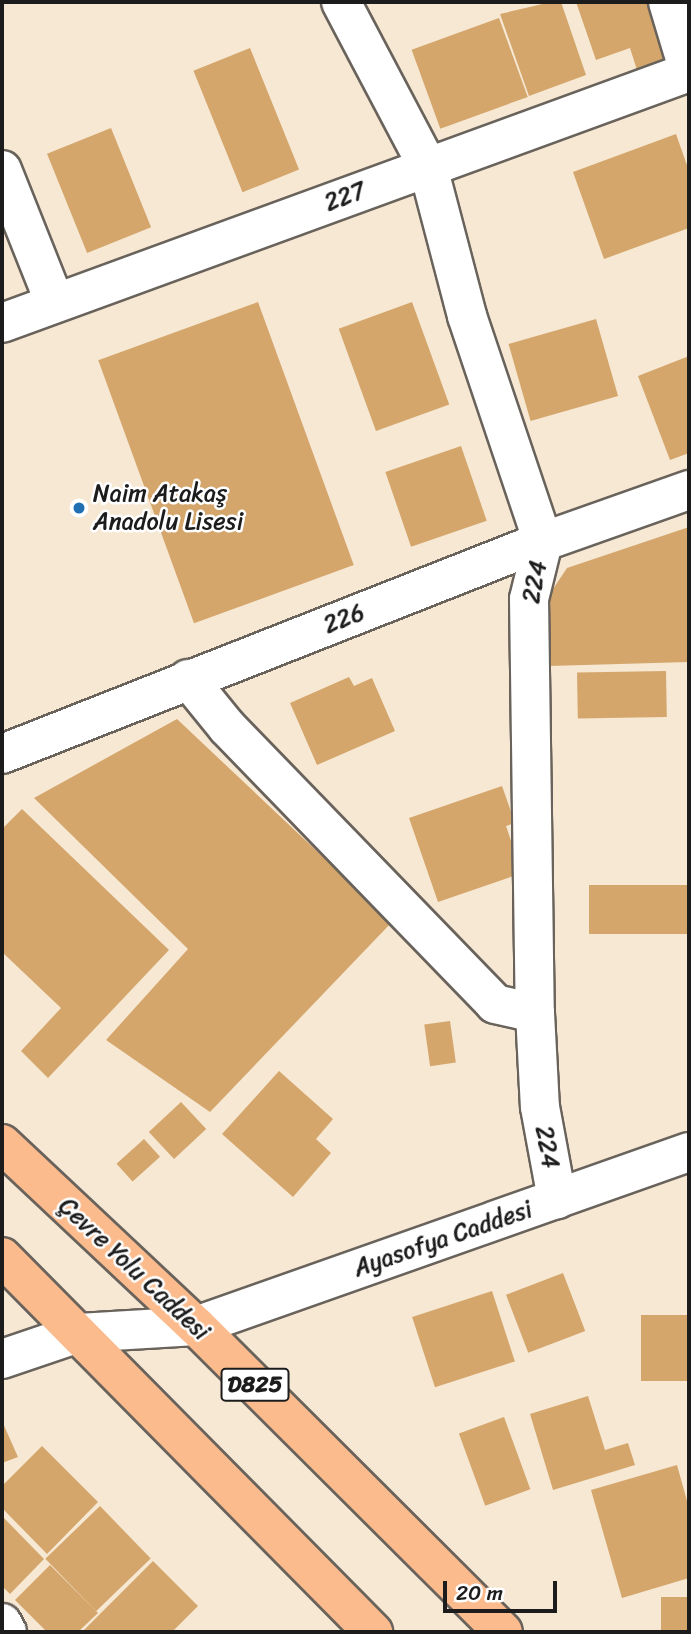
<!DOCTYPE html>
<meta charset="utf-8">
<style>
body{margin:0}
#map{position:relative;width:691px;height:1634px;overflow:hidden;background:#f7e8d4;font-family:Sriracha,sans-serif}
div>[style]{position:absolute}
[style*='--x']{left:calc(var(--x)*1px);top:calc(var(--y)*1px);width:calc(var(--w)*1px);rotate:calc(var(--a)*1deg)}
.building>*{inset:0;background:#d4a66b;transform-origin:0 0}
.roads{filter:drop-shadow(2px 0 #69635c) drop-shadow(-2px 0 #69635c) drop-shadow(0 2px #69635c) drop-shadow(0 -2px #69635c)}
.minor>*{height:38px;margin:-19px;padding:0 19px;transform-origin:19px;border-radius:19px;background:#fff}
.highway>*{height:38px;margin:-19px;padding:0 19px;transform-origin:19px;border-radius:19px;background:#fbbb8d}
.dots>*{width:19px;height:19px;translate:-50% -50%;box-sizing:border-box;border:4px solid #fff;border-radius:50%}
span{translate:-50% -50%;white-space:nowrap;text-align:center;line-height:1.15;-webkit-text-stroke:5px #fff;paint-order:stroke}
.shield-label span{padding:2px 5px;background:#fff;border:2px solid;border-radius:5px;-webkit-text-stroke-width:0}
.shield-label{font-size:23px;color:#1c1c1c;font-weight:700}
.street-label{font-size:24px;color:#1c1c1c}
.poi-label{font-size:24px;color:#1c1c1c}
.left{translate:0 -50%;text-align:left}
.frame{position:absolute;inset:0;border:4px solid #1c1c1c;pointer-events:none}
.scale{position:absolute;left:443px;top:1581px;width:114px;height:32px;box-sizing:border-box;border:4px solid #1c1c1c;border-top:0;padding-left:9px;font-size:21px;line-height:24px;white-space:nowrap;color:#1c1c1c;-webkit-text-stroke:5px #fff;paint-order:stroke}
</style>
<div id="map">
<div class="building">
<div style="clip-path:polygon(551px 2px,561px 2px,586px 75px,529px 96px,500px 14px)"></div>
<div style="clip-path:polygon(576px 2px,658px 2px,676px 57px,637px 70px,630px 48px,596px 60px)"></div>
<div style="left:499px;top:18px;width:84px;height:93px;rotate:70deg"></div>
<div style="left:250px;top:48px;width:131px;height:61px;rotate:68deg"></div>
<div style="left:111px;top:128px;width:107px;height:69px;rotate:68deg"></div>
<div style="clip-path:polygon(676px 134px,689px 171px,689px 228px,604px 259px,573px 172px)"></div>
<div style="left:258px;top:302px;width:280px;height:170px;rotate:70deg"></div>
<div style="left:412px;top:302px;width:109px;height:78px;rotate:70deg"></div>
<div style="left:596px;top:319px;width:80px;height:91px;rotate:74deg"></div>
<div style="clip-path:polygon(689px 356px,689px 453px,670px 460px,638px 376px)"></div>
<div style="left:461px;top:446px;width:79px;height:80px;rotate:71deg"></div>
<div style="clip-path:polygon(689px 527px,689px 662px,549px 666px,547px 598px,567px 568px)"></div>
<div style="left:666px;top:671px;width:46px;height:89px;rotate:89deg"></div>
<div style="clip-path:polygon(349px 677px,354px 686px,372px 678px,395px 731px,317px 765px,290px 703px)"></div>
<div style="clip-path:polygon(177px 719px,392px 922px,210px 1112px,106px 1040px,188px 949px,34px 798px)"></div>
<div style="clip-path:polygon(502px 786px,515px 823px,506px 826px,522px 873px,438px 902px,409px 818px)"></div>
<div style="clip-path:polygon(22px 809px,169px 950px,48px 1078px,21px 1051px,61px 1008px,2px 952px,2px 829px)"></div>
<div style="left:589px;top:885px;width:100px;height:49px"></div>
<div style="left:450px;top:1021px;width:42px;height:26px;rotate:82deg"></div>
<div style="clip-path:polygon(279px 1071px,333px 1119px,316px 1139px,331px 1153px,293px 1197px,222px 1134px)"></div>
<div style="left:181px;top:1102px;width:37px;height:44px;rotate:47deg"></div>
<div style="left:144px;top:1139px;width:24px;height:37px;rotate:48deg"></div>
<div style="left:563px;top:1273px;width:62px;height:61px;rotate:69deg"></div>
<div style="left:492px;top:1291px;width:74px;height:84px;rotate:72deg"></div>
<div style="left:689px;top:1315px;width:66px;height:48px;rotate:90deg"></div>
<div style="clip-path:polygon(588px 1396px,605px 1450px,628px 1443px,635px 1465px,553px 1490px,530px 1414px)"></div>
<div style="left:504px;top:1417px;width:77px;height:48px;rotate:70deg"></div>
<div style="clip-path:polygon(2px 1421px,18px 1457px,2px 1463px)"></div>
<div style="clip-path:polygon(42px 1446px,98px 1502px,47px 1554px,2px 1508px,2px 1486px)"></div>
<div style="clip-path:polygon(677px 1465px,689px 1508px,689px 1578px,622px 1598px,591px 1490px)"></div>
<div style="left:100px;top:1506px;width:73px;height:76px;rotate:46deg"></div>
<div style="clip-path:polygon(2px 1516px,44px 1559px,10px 1594px,2px 1586px)"></div>
<div style="clip-path:polygon(153px 1561px,198px 1606px,172px 1632px,82px 1632px)"></div>
<div style="clip-path:polygon(50px 1565px,98px 1613px,78px 1632px,47px 1632px,15px 1600px)"></div>
<div style="left:689px;top:1597px;width:35px;height:28px;rotate:90deg"></div>
</div>
<div class="roads">
<div class="minor">
<div style="--x:341;--y:2;--w:187;--a:62.2"></div>
<div style="--x:428;--y:167;--w:154;--a:75.3"></div>
<div style="--x:467;--y:316;--w:238;--a:71.4"></div>
<div style="--x:543;--y:542;--w:59;--a:103.8"></div>
<div style="--x:529;--y:599;--w:414;--a:89.2"></div>
<div style="--x:535;--y:1013;--w:94;--a:87"></div>
<div style="--x:540;--y:1107;--w:94;--a:79.5"></div>
<div style="--x:668;--y:2;--w:73;--a:73.3"></div>
<div style="--x:2;--y:170;--w:143;--a:68.3"></div>
<div style="--x:2;--y:323;--w:731;--a:-20.07"></div>
<div style="--x:188;--y:679;--w:62;--a:50.9"></div>
<div style="--x:227;--y:727;--w:385;--a:45.9"></div>
<div style="--x:495;--y:1004;--w:41;--a:12.7"></div>
<div style="--x:2;--y:754;--w:565;--a:-21.48"></div>
<div style="--x:528;--y:547;--w:171;--a:-19.5"></div>
<div style="--x:2;--y:1359;--w:81;--a:-18.7"></div>
<div style="--x:79;--y:1333;--w:117;--a:-3.4"></div>
<div style="--x:196;--y:1326;--w:523;--a:-19.44"></div>
<div style="--x:2;--y:1623;--w:10;--a:61"></div>
</div>
<div class="highway">
<div style="--x:2;--y:1144;--w:266;--a:43.2"></div>
<div style="--x:196;--y:1326;--w:433;--a:44.9"></div>
<div style="--x:2;--y:1257;--w:528;--a:45.31"></div>
</div>
</div>
<div class="dots">
<div style="left:79px;top:508px;background:#1f6fb2"></div>
</div>
<div class="shield-label">
<span style="left:255px;top:1385px">D825</span>
</div>
<div class="street-label">
<span style="left:345px;top:197px;rotate:-20deg">227</span>
<span style="left:535px;top:582px;rotate:-79deg">224</span>
<span style="left:344px;top:619px;rotate:-21deg">226</span>
<span style="left:547px;top:1147px;rotate:80deg">224</span>
<span style="left:443px;top:1239px;rotate:-19deg">Ayasofya Caddesi</span>
<span style="left:134px;top:1269px;rotate:43deg">Çevre Yolu Caddesi</span>
</div>
<div class="poi-label">
<span class="left" style="left:93px;top:508px">Naim Atakaş<br>Anadolu Lisesi</span>
</div>
<div class="frame"></div>
<div class="scale">20 m</div>
</div>
